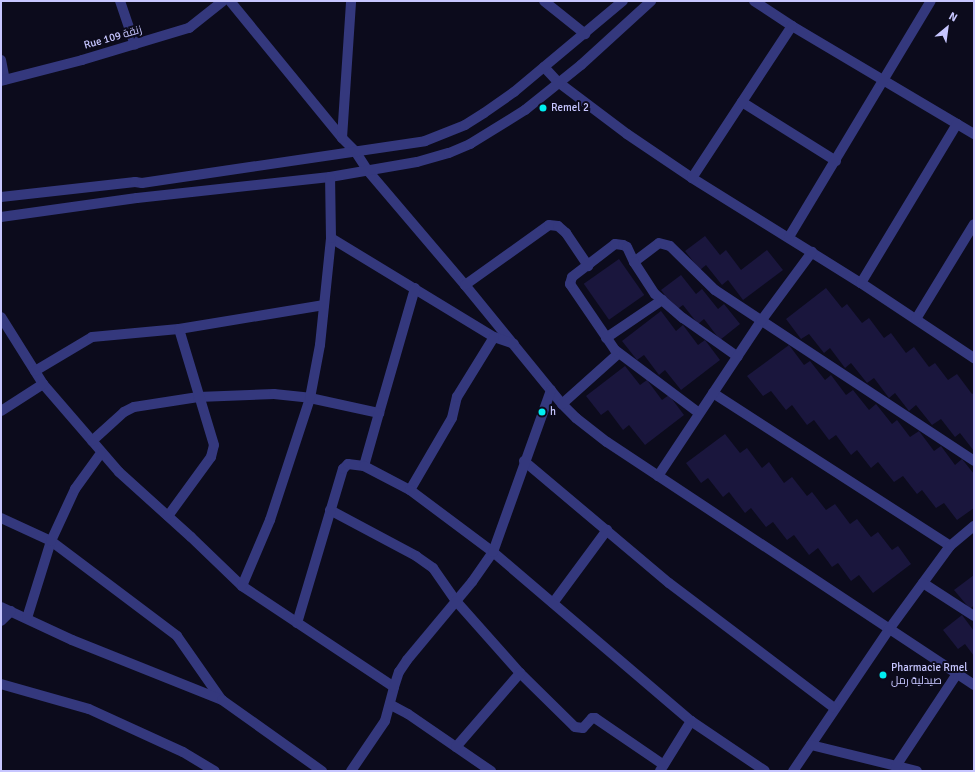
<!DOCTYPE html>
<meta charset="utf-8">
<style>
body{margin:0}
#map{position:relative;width:975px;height:772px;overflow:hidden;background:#0c0b1c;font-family:Signika,Cairo,sans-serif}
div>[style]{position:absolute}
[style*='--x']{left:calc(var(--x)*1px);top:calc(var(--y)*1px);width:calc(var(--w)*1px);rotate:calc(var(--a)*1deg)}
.building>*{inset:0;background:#1a163d;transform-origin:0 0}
.service>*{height:10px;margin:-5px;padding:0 5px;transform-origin:5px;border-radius:5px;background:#34387d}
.minor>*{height:10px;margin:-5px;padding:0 5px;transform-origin:5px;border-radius:5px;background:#34387d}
.dots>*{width:11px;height:11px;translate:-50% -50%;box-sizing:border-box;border:2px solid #0c0b1c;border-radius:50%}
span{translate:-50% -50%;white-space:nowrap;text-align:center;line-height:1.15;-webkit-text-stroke:4px #0c0b1c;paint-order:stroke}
.street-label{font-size:11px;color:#c7c6ff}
.poi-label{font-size:11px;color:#c7c6ff}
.left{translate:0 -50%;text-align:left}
.frame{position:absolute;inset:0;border:2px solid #c7c6ff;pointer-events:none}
.north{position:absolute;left:927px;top:8px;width:40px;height:40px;-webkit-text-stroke:3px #0c0b1c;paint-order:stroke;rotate:29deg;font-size:11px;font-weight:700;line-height:16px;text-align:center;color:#c7c6ff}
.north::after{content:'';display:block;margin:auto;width:14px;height:18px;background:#c7c6ff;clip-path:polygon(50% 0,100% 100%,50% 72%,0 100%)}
</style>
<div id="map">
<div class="building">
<div style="clip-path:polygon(705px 236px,720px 255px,726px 250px,741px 270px,767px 250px,783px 270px,743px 300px,728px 280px,722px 285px,706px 265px,700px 270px,685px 251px)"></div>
<div style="left:619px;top:259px;width:44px;height:43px;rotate:55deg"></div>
<div style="clip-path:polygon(681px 275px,696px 294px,702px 289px,718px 309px,724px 304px,740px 324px,720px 340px,704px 319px,698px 324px,683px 305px,676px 310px,661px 290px)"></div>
<div style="clip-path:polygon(826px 288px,842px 308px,847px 304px,862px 323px,869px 318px,884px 338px,891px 333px,906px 353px,914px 347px,929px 367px,935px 363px,948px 380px,957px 374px,972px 394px,974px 393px,974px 451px,960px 433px,955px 437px,941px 419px,932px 425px,916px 405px,909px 411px,895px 393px,889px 398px,874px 378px,867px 383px,851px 363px,845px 368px,830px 348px,824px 353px,809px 334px,801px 339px,786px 319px)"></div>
<div style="clip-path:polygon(661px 311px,676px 331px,683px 325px,698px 345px,705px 340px,720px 360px,681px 390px,665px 370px,659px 375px,644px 355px,637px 360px,622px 341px)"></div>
<div style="clip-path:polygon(789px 345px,804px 365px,810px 361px,825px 380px,831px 375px,846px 395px,853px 390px,869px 410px,876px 404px,892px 424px,897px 420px,910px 437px,919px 431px,934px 451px,941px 446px,955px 465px,962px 459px,974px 474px,974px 508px,957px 520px,944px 503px,936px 508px,922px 490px,917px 494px,903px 476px,894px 482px,878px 462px,871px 468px,857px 450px,851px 455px,836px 435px,829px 440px,814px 420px,807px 425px,792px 405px,786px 410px,771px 391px,763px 396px,747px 376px)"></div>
<div style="clip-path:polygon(625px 366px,640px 385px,647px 380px,662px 400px,669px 395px,684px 415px,645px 445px,629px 425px,623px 430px,608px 410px,601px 415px,586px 396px)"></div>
<div style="clip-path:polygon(725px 434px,740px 453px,747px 448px,762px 468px,769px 462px,784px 483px,792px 477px,807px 496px,812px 492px,826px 510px,835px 504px,850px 524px,857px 519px,871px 537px,878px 532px,892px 550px,898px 546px,911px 564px,873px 593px,859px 575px,851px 581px,838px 563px,832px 567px,818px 548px,809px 555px,794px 535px,787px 540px,773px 522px,766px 527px,751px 508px,745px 513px,729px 492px,723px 497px,708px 478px,701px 483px,686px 463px)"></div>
<div style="clip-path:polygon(974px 575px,974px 605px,970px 609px,954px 590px)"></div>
<div style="clip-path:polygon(962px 615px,974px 631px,974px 656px,965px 644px,958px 649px,943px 630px)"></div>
</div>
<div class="service">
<div style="--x:1;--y:684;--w:91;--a:15.9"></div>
<div style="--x:89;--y:709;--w:103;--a:24.6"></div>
<div style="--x:183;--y:752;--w:37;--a:31"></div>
</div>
<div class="minor">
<div style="--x:120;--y:1;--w:46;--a:71.2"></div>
<div style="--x:230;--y:1;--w:177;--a:50.7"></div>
<div style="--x:342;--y:138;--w:18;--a:45"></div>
<div style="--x:355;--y:151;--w:24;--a:57"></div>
<div style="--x:368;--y:171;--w:150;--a:49.6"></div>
<div style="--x:465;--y:285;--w:154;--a:50.8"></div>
<div style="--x:562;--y:404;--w:20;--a:45"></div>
<div style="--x:576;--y:418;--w:39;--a:38"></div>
<div style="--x:607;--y:442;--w:440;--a:33.5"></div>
<div style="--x:544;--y:1;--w:53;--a:38.8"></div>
<div style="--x:754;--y:1;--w:45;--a:33.3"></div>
<div style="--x:792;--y:26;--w:212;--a:30.7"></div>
<div style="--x:1;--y:60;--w:20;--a:79"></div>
<div style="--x:544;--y:67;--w:21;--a:47"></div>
<div style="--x:558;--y:82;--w:86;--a:37"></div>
<div style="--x:627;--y:134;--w:78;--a:34.1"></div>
<div style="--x:692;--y:178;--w:199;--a:31.9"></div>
<div style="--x:861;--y:283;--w:136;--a:33.6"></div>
<div style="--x:1;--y:81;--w:84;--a:-14.5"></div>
<div style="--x:82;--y:60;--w:112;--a:-16.7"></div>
<div style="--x:189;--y:28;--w:43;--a:-38.5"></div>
<div style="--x:742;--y:102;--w:111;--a:32.1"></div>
<div style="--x:342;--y:138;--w:137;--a:-86.2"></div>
<div style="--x:692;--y:178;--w:182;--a:-56.7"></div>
<div style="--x:1;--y:197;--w:135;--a:-6.4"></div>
<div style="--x:135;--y:182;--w:7;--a:8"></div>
<div style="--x:142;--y:183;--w:286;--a:-8.4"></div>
<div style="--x:425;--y:141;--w:43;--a:-21.8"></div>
<div style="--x:465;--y:125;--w:22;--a:-32"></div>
<div style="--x:484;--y:113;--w:37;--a:-35"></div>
<div style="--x:514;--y:92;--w:142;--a:-39.9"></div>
<div style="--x:1;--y:217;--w:137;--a:-8"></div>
<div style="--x:137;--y:198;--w:194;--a:-6.2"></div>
<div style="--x:330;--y:177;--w:88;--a:-9.8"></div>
<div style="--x:417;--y:162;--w:33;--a:-16"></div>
<div style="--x:449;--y:153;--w:23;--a:-23"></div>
<div style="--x:470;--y:144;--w:65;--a:-31.7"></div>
<div style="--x:525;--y:110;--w:72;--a:-38.8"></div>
<div style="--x:581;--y:65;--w:95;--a:-42.4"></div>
<div style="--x:789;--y:237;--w:275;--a:-59"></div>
<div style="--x:331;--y:238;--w:191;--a:31.3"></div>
<div style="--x:494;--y:337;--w:21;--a:19"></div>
<div style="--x:634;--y:262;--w:31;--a:-37"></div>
<div style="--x:659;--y:243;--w:11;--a:15"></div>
<div style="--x:670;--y:246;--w:63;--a:44.4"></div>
<div style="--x:715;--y:290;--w:310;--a:33.4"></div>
<div style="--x:861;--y:283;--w:186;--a:-58.9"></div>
<div style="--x:465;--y:285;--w:103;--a:-35.5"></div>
<div style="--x:549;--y:225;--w:9;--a:6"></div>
<div style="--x:558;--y:226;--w:11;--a:41"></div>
<div style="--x:566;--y:233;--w:40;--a:56"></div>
<div style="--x:1;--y:317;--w:79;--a:57.9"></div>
<div style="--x:43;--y:384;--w:116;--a:49.2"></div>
<div style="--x:119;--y:472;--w:97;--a:42.1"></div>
<div style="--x:191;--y:537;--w:71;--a:43.9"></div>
<div style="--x:242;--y:586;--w:182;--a:33.6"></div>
<div style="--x:916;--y:319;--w:111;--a:-58.6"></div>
<div style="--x:606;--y:338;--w:68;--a:-34.2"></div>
<div style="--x:35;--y:371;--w:66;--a:-30.8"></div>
<div style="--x:92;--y:337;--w:87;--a:-5.3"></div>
<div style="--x:179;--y:329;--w:147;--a:-9.4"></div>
<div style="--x:713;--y:393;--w:282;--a:32.8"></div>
<div style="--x:950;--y:546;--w:102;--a:126.2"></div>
<div style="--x:890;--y:628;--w:173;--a:124.1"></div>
<div style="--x:562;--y:404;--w:76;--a:-41.8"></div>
<div style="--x:1;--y:411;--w:50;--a:-32.7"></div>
<div style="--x:379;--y:413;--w:130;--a:-73.9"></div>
<div style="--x:699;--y:413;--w:105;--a:-143.1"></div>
<div style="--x:615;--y:350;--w:80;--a:-124.3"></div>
<div style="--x:570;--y:284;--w:7;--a:-74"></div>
<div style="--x:572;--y:277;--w:54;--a:-37.5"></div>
<div style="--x:615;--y:244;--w:8;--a:7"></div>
<div style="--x:623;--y:245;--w:4;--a:27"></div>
<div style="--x:627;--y:247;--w:17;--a:65"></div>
<div style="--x:634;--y:262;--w:38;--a:57"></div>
<div style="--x:655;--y:294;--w:37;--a:41"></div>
<div style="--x:683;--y:318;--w:67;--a:35.3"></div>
<div style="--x:92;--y:441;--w:43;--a:-42.2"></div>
<div style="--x:124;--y:412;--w:11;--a:-27"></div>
<div style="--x:134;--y:407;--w:65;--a:-8.9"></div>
<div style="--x:198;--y:397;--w:76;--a:-2.3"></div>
<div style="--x:274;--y:394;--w:36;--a:6"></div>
<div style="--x:310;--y:398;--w:71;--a:12.3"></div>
<div style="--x:379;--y:413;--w:55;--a:105.8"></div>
<div style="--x:524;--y:461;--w:189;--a:40.1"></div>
<div style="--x:669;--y:583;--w:207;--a:37.1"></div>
<div style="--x:658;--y:476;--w:186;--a:-56.4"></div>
<div style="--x:761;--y:321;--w:86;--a:-53.5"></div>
<div style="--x:410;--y:490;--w:83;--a:-59.7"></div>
<div style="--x:452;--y:418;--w:22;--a:-77"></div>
<div style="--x:457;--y:397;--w:70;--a:-58.3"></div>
<div style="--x:330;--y:510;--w:98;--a:28.1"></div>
<div style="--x:416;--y:556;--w:21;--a:35"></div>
<div style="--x:433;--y:568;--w:40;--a:55.1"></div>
<div style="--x:456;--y:601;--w:96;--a:48.4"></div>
<div style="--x:520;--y:673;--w:77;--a:44.5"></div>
<div style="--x:575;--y:727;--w:8;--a:7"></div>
<div style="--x:583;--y:728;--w:13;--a:-48"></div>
<div style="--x:592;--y:718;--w:3;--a:0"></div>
<div style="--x:595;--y:718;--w:83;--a:34.3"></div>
<div style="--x:168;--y:516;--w:73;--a:-53.9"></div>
<div style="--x:211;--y:457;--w:12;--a:-76"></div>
<div style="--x:214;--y:445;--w:121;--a:-106.8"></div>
<div style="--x:1;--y:518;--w:55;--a:24.7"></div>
<div style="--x:51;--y:541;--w:158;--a:37"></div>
<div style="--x:177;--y:636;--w:77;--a:55.1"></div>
<div style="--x:950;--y:546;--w:31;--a:-40"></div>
<div style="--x:923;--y:583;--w:61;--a:32.9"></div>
<div style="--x:242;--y:586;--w:72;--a:-67"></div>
<div style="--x:270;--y:520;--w:128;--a:-71.8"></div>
<div style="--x:310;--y:398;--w:54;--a:-79.3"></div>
<div style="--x:320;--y:345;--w:108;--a:-84.1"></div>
<div style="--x:331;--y:238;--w:61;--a:-90.9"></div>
<div style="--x:553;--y:603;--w:91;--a:-53.5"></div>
<div style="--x:1;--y:607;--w:78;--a:24.9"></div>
<div style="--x:72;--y:640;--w:162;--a:21.8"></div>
<div style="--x:222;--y:700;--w:123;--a:35.4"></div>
<div style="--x:27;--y:618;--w:81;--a:-72.7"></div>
<div style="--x:51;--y:541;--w:57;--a:-65.2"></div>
<div style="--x:75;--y:489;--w:44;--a:-54.2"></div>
<div style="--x:1;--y:621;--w:14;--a:-45"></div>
<div style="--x:297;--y:623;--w:161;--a:-73.4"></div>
<div style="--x:343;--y:469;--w:7;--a:-45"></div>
<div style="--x:348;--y:464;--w:16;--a:7"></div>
<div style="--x:364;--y:466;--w:52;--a:27.6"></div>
<div style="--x:410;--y:490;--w:104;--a:36.8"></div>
<div style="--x:493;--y:552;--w:260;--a:40.5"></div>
<div style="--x:691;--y:721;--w:89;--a:34"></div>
<div style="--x:391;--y:705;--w:19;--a:28"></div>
<div style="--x:408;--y:714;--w:101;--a:34.5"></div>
<div style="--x:811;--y:745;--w:109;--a:13.8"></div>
<div style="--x:456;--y:747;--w:98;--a:-49.1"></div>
<div style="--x:896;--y:766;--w:110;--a:-56.5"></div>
<div style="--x:351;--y:771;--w:60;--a:-55.8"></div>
<div style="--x:385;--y:721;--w:35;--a:-75"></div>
<div style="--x:394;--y:687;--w:16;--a:-72"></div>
<div style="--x:399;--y:672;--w:14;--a:-56"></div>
<div style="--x:407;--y:660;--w:102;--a:-50.2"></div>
<div style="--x:472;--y:582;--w:37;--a:-55"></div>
<div style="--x:493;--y:552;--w:172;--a:-70.3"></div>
<div style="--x:660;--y:771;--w:59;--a:-58.2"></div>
</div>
<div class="dots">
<div style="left:543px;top:108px;background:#00eff1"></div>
<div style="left:542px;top:412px;background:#00eff1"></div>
<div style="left:883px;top:675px;background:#00eff1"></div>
</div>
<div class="street-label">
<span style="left:113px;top:38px;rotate:-16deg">Rue 109 زنقة</span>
</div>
<div class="poi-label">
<span class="left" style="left:551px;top:108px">Remel 2</span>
<span class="left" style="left:550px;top:412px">h</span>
<span class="left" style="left:891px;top:675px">Pharmacie Rmel<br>صيدلية رمل</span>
</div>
<div class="frame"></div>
<div class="north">N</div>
</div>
